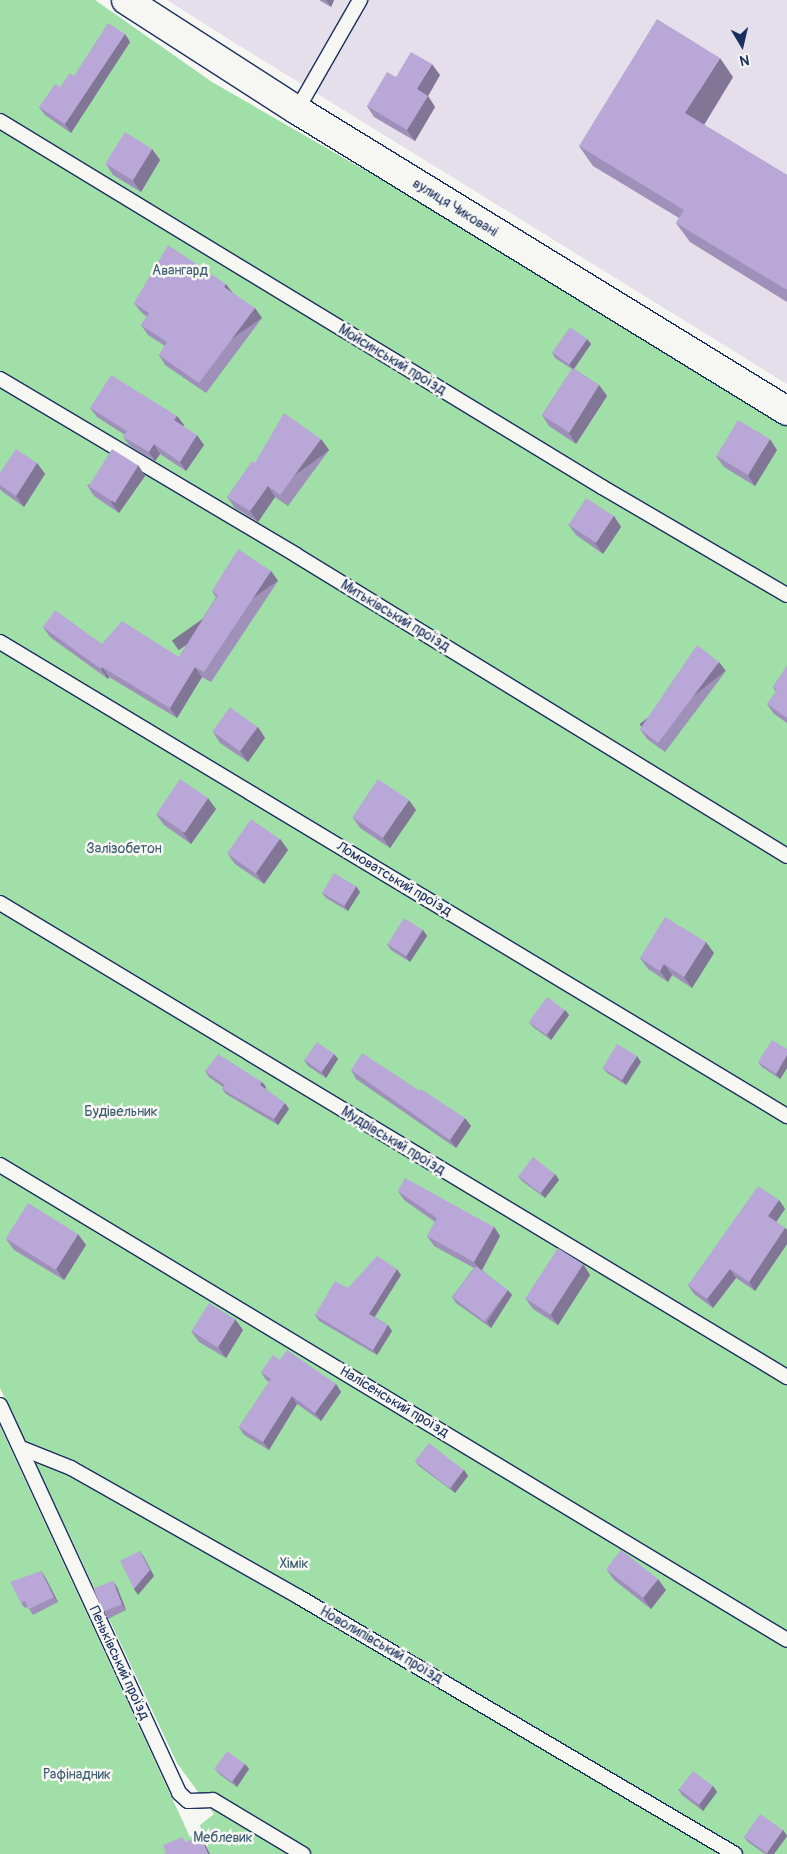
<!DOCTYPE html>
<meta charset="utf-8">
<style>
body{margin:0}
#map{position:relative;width:787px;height:1854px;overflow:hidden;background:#f6f6f2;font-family:Pangolin,sans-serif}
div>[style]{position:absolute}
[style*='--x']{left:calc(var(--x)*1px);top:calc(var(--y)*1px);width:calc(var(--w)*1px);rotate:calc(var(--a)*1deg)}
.built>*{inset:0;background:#e4dfea}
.green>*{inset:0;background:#a0dfa8}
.roads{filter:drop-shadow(1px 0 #1b2f5e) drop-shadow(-1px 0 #1b2f5e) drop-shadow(0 1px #1b2f5e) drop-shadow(0 -1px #1b2f5e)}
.lane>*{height:14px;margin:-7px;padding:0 7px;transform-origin:7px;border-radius:7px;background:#f6f6f2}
.street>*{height:28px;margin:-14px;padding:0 14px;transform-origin:14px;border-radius:14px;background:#f6f6f2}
.wall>*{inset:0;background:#9f90b9}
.shaded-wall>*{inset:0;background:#827696;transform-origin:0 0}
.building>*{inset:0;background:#b9a8d7;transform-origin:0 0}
span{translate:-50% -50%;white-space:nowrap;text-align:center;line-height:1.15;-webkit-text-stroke:5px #f6f6f2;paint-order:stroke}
.street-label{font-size:14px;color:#1b2f5e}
.park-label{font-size:14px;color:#3c5b70}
.north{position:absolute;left:717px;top:20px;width:50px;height:50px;-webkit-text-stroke:4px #f6f6f2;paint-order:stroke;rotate:171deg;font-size:14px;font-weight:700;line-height:20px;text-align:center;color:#1b2f5e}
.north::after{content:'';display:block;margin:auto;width:18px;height:22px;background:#1b2f5e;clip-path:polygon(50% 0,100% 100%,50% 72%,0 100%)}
</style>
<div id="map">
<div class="built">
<div style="clip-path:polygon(167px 0,787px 0,787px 384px,227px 38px)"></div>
</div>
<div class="green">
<div style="clip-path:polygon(0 0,95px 0,212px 82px,434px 210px,787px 425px,787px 1854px,0 1854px,0 1426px,190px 1837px,202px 1832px,200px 1825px,214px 1814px,177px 1763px,0 1388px)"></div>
</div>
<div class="roads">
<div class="lane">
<div style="--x:297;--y:110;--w:127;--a:-60.2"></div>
<div style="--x:0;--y:121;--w:705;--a:31.3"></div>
<div style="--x:602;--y:487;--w:214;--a:30.3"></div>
<div style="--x:0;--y:379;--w:344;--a:30.7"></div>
<div style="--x:296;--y:555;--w:576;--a:31.51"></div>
<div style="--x:0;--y:642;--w:919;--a:31.06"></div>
<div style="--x:0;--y:903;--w:919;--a:31.06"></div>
<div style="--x:0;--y:1165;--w:919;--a:31.11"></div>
<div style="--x:0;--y:1405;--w:427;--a:65.2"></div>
<div style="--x:179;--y:1793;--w:12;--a:42"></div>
<div style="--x:188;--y:1801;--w:25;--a:-2"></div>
<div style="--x:213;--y:1800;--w:105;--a:31"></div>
<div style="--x:21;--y:1448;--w:54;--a:21.8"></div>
<div style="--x:71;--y:1468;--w:262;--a:29.5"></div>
<div style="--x:299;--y:1597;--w:506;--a:30.52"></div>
</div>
<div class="street">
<div style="--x:126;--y:0;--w:203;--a:32.8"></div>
<div style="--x:297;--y:110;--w:575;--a:31.56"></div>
</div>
</div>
<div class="wall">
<div style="clip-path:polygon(319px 0,334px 0,331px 7px)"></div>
<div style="clip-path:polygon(125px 34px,130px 42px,71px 133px,45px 115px,39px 107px,74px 76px)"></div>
<div style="clip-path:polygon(440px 75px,428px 96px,435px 107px,415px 141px,374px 117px,367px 106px,396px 77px)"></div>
<div style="clip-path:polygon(733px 77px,704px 125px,787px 175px,787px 302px,690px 242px,676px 223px,679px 218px,593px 166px,579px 146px)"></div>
<div style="clip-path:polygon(152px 149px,160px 160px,141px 192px,113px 175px,106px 164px)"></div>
<div style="clip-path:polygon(226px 284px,233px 293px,262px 318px,206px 393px,165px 365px,159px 355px,165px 346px,148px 335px,141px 325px,147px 317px,141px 312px,134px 303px)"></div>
<div style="clip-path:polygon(587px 339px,591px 344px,574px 369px,599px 385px,607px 396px,576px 444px,549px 426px,542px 415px,572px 369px,555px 358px,552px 352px)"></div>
<div style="clip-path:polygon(90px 408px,177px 416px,184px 425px,183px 426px,204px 445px,186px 471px,160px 454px,155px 461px,130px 446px,123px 437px,125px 435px,97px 417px)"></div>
<div style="clip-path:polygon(321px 439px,329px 450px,288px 506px,275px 497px,258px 522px,235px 508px,227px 497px,255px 463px)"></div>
<div style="clip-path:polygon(777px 450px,755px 486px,724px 467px,716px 456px)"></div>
<div style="clip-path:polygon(37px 463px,45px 474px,24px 507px,3px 492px,0 489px,0 473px)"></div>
<div style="clip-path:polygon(138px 465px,145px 476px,119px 513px,94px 496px,87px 485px)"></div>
<div style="clip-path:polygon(614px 516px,621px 527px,603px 554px,576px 535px,568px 524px)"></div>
<div style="clip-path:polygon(271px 571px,278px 581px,211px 682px,202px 677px,177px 718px,109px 677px,108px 679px,50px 637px,43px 627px,102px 644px,179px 657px,216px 597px,212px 591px)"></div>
<div style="clip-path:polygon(787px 666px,787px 723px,774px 714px,767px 704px,776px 692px,773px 687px)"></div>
<div style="clip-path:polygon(726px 671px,665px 752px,647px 739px,640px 729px)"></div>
<div style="clip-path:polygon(258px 727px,265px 738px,248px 762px,220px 743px,213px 732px)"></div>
<div style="clip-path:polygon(216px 809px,191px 844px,164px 825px,156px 814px)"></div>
<div style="clip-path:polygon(416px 810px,390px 848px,360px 828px,353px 818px)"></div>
<div style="clip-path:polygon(280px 839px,288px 850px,264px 884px,235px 864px,227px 853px)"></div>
<div style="clip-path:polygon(360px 892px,348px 911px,326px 898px,322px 893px)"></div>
<div style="clip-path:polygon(423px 930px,427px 936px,410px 962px,391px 950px,387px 944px)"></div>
<div style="clip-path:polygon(714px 953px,692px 988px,672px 975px,668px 982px,648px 969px,640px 958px)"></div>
<div style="clip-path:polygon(565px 1010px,569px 1015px,551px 1040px,533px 1027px,529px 1022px)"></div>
<div style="clip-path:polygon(787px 1049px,787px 1068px,780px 1079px,762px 1067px,758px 1062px)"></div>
<div style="clip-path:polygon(334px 1054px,338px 1059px,326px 1078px,308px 1066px,304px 1060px)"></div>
<div style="clip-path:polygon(641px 1062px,626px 1085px,607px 1073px,603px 1068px)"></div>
<div style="clip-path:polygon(351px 1070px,420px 1091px,471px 1126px,456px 1148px,356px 1079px)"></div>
<div style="clip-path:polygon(205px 1071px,262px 1082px,266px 1087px,265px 1088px,289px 1109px,278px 1125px,226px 1094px,222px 1089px,223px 1087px,209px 1077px)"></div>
<div style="clip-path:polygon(555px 1174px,559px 1180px,545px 1198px,522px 1181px,518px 1176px)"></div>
<div style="clip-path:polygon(398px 1191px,494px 1227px,500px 1236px,482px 1270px,512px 1295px,491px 1328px,456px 1303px,452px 1297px,474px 1268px,434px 1246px,427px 1236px,435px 1222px,404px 1200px)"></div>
<div style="clip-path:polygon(779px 1200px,785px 1209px,776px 1222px,785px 1228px,787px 1230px,787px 1244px,755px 1291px,736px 1278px,713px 1308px,694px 1294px,688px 1285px)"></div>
<div style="clip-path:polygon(6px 1239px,86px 1245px,64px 1280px,14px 1250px)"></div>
<div style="clip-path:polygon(583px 1264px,590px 1275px,558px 1325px,533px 1309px,525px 1298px)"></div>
<div style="clip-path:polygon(401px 1275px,375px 1317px,388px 1325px,392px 1331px,377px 1355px,319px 1321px,315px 1315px,348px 1288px)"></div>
<div style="clip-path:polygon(243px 1330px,226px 1358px,199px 1342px,191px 1331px)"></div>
<div style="clip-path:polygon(280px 1360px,336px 1384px,341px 1392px,321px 1421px,297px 1404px,269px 1450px,244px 1435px,239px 1427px,269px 1382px,266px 1380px,261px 1372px)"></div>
<div style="clip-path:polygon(415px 1461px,464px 1470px,468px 1476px,455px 1493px,419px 1466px)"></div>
<div style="clip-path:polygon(607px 1570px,666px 1590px,651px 1609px,614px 1580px)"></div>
<div style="clip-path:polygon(41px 1571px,45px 1577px,58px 1602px,33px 1615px,28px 1607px,25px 1608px,21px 1603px)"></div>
<div style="clip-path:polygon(117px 1587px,126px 1610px,108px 1619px,104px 1613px)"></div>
<div style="clip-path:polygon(245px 1764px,249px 1769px,237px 1787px,219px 1774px,215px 1769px)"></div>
<div style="clip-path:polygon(713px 1786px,717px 1792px,703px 1811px,682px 1795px,678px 1789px)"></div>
<div style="clip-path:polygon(783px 1830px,787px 1836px,774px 1854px,765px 1854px,748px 1842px,744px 1837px)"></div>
</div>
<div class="shaded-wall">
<div style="clip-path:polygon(326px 0,334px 0,331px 7px)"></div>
<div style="clip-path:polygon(125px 34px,130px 42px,71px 133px,65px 124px)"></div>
<div style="clip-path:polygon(720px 58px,733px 77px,699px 133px,685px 113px)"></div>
<div style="clip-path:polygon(432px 64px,440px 75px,428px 96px,435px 107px,415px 141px,407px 130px,417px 89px)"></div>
<div style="clip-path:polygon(152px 149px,160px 160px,141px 192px,133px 181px)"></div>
<div style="clip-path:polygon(226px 284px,233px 294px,224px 287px)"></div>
<div style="left:255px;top:308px;width:12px;height:94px;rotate:55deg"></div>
<div style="clip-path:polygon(587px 339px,591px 344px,573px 370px,569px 364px)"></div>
<div style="clip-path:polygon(599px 385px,607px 396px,576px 444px,569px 433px)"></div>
<div style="clip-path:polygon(177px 416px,184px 425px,181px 429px,174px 420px)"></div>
<div style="clip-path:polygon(197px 435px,204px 445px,186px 471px,180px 462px)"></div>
<div style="left:321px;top:439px;width:14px;height:69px;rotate:54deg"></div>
<div style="clip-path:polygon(770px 439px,777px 450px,755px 486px,748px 475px)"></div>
<div style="clip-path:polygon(154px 444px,160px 454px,155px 461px,149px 452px)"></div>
<div style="clip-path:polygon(37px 463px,45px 474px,24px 507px,16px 496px)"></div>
<div style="clip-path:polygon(138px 465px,145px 476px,119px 513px,111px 502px)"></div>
<div style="clip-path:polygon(268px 486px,275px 497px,258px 522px,250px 511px)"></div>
<div style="clip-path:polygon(614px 516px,621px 527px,603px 554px,595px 543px)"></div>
<div style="left:271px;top:571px;width:12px;height:121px;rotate:55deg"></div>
<div style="left:719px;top:662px;width:11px;height:101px;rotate:52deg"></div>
<div style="clip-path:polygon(102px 667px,109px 677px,108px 679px,101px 669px)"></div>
<div style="clip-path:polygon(195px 667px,202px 677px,177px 718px,170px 708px)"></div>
<div style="clip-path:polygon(258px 727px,265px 738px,248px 762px,240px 751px)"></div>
<div style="clip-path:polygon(208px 798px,216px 809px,191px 844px,183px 833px)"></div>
<div style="clip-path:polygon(409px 800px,416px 810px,390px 848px,383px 838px)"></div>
<div style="clip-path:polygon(280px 839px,288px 850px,264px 884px,256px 873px)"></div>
<div style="clip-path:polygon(356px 886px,360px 892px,348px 911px,344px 906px)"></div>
<div style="clip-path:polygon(423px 930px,427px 936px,410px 962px,406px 957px)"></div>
<div style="clip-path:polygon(706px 942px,714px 953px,692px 988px,684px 977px)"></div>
<div style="clip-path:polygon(664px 964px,672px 975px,668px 982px,660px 971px)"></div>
<div style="clip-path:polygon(565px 1010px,569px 1015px,551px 1040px,547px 1034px)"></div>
<div style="clip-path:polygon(334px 1054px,338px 1059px,326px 1078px,322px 1072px)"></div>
<div style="clip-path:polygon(787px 1055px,787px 1068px,780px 1079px,776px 1074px)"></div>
<div style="clip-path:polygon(637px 1056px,641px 1062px,626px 1085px,622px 1080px)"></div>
<div style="clip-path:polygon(262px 1082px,266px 1087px,264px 1090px,260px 1085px)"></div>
<div style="clip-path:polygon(285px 1103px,289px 1109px,278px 1125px,274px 1119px)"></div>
<div style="clip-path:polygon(465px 1118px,471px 1126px,456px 1148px,450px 1140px)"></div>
<div style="clip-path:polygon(555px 1174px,559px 1180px,545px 1198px,541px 1193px)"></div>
<div style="clip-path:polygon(779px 1200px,785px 1209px,774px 1225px,768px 1216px)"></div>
<div style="clip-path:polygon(494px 1227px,500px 1236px,481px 1272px,474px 1262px)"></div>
<div style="clip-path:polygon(785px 1228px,787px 1230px,787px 1244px,755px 1291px,749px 1282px)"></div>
<div style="clip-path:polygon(78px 1234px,86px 1245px,64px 1280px,56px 1269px)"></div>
<div style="clip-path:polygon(583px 1264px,590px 1275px,558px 1325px,550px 1314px)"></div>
<div style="clip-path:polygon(397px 1269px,401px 1275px,373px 1319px,369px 1314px)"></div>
<div style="clip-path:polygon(730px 1269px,736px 1278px,713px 1308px,707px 1299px)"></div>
<div style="clip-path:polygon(508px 1290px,512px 1295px,491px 1328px,487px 1322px)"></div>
<div style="clip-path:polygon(235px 1319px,243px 1330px,226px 1358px,218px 1347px)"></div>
<div style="clip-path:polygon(388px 1325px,392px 1331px,377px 1355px,373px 1350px)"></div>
<div style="clip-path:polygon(336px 1384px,341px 1392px,321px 1421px,315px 1413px)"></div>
<div style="clip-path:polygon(292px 1396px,297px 1404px,269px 1450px,263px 1442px)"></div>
<div style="clip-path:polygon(464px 1470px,468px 1476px,455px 1493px,451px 1488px)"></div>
<div style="clip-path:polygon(140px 1551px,144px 1557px,154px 1576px,138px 1595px,134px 1589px)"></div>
<div style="clip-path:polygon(41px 1571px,45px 1577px,58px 1602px,54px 1597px)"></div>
<div style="clip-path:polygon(658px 1579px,666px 1590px,651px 1609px,643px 1598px)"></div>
<div style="clip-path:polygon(113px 1581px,117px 1587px,126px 1610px,122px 1604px)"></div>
<div style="clip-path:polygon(245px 1764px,249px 1769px,237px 1787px,233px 1781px)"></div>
<div style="clip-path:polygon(713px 1786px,717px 1792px,703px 1811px,699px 1805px)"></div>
<div style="clip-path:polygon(783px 1830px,787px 1836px,774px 1854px,768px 1854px,767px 1853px)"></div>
<div style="clip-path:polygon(200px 1836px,205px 1844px,210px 1854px,208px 1854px)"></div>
</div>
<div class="building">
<div style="clip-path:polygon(657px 19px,720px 58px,685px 113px,787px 175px,787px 290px,676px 223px,684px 210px,579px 146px)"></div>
<div style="clip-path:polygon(108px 23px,125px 34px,65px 124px,39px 107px,55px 84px,60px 87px,70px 73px,74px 76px)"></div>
<div style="clip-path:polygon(411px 52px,432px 64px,417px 89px,428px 96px,407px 130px,367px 106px,387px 72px,396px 77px)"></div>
<div style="left:125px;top:132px;width:32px;height:37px;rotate:32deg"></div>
<div style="clip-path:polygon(168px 245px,226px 284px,224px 287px,255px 308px,199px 383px,159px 355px,167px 342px,141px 325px,149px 313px,134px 303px)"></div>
<div style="left:570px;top:327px;width:21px;height:31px;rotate:35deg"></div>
<div style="left:572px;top:368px;width:32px;height:56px;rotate:32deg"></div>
<div style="clip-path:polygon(111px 375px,177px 416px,174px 420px,197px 435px,180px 462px,154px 444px,149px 452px,123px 437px,127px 431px,90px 408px)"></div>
<div style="clip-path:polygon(284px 413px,321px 439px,280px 495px,268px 486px,250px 511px,227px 497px,252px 461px,255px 463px)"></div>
<div style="left:738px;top:420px;width:37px;height:42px;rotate:31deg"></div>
<div style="clip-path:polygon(16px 449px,37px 463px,16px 496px,0 485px,0 473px)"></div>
<div style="left:112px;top:449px;width:31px;height:44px;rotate:32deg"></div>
<div style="left:586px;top:498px;width:33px;height:32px;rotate:33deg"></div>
<div style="clip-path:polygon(238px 549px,271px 571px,204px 672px,188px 663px,195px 667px,170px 708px,102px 667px,101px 669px,43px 627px,55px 610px,102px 644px,122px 621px,179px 657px,218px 595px,212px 591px)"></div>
<div style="clip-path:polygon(697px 645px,719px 662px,658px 743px,640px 729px)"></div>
<div style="clip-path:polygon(787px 666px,787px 718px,767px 704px,777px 690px,773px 687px)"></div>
<div style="left:230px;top:707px;width:34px;height:30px;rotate:36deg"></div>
<div style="left:180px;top:779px;width:34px;height:42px;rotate:34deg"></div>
<div style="left:378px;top:779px;width:37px;height:46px;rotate:34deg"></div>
<div style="left:251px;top:819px;width:35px;height:42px;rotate:35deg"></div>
<div style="left:334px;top:873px;width:26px;height:23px;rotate:31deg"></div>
<div style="clip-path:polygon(665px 917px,706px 942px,684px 977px,664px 964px,660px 971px,640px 958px)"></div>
<div style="left:404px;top:918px;width:22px;height:31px;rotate:32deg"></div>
<div style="left:547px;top:997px;width:22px;height:31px;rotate:36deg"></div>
<div style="clip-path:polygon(772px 1040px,787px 1049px,787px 1055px,776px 1074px,758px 1062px)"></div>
<div style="left:317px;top:1042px;width:21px;height:22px;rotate:35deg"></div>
<div style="left:617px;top:1044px;width:23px;height:28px;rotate:31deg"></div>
<div style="clip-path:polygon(362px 1053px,420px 1091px,421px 1089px,465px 1118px,450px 1140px,351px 1070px)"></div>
<div style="clip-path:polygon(218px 1054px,262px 1082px,260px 1085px,285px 1103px,274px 1119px,222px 1089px,225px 1085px,205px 1071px)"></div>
<div style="left:533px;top:1157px;width:28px;height:24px;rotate:38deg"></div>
<div style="clip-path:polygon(405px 1178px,494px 1227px,474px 1262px,427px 1236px,437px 1218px,398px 1191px)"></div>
<div style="clip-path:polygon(758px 1186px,779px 1200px,768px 1216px,785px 1228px,749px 1282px,730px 1269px,707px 1299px,688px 1285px)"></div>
<div style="left:28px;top:1203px;width:59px;height:42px;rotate:32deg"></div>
<div style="left:558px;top:1248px;width:30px;height:60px;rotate:33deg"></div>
<div style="clip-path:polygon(377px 1256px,397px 1269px,369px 1314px,388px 1325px,373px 1350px,315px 1315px,335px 1281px,348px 1288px)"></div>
<div style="left:476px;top:1266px;width:40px;height:39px;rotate:37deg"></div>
<div style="left:209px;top:1303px;width:31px;height:33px;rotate:32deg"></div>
<div style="clip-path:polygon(287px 1350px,336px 1384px,315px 1413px,292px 1396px,263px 1442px,239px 1427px,271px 1379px,261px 1372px,273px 1355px,280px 1360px)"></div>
<div style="left:429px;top:1443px;width:44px;height:23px;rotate:38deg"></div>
<div style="left:621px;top:1550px;width:47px;height:24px;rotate:38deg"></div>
<div style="clip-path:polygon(140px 1551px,150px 1570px,134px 1589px,120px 1561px)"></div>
<div style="clip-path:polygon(41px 1571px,54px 1597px,29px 1609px,25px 1601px,21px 1603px,10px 1582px)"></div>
<div style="left:113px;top:1581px;width:25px;height:21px;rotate:69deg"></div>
<div style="left:227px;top:1751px;width:22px;height:22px;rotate:36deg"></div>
<div style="left:693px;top:1771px;width:25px;height:23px;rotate:37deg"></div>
<div style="left:760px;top:1814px;width:28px;height:28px;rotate:35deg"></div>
<div style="clip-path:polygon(200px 1836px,208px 1854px,163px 1854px,166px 1853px,163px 1845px,183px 1837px,185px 1842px)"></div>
</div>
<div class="street-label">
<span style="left:455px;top:208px;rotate:32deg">вулиця Чиковані</span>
<span style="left:392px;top:360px;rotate:31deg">Мойсинський проїзд</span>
<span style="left:395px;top:616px;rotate:31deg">Митьківський проїзд</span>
<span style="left:394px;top:879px;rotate:31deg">Ломоватський проїзд</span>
<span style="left:393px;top:1141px;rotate:31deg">Мудрівський проїзд</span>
<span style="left:394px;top:1402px;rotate:31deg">Налісенський проїзд</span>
<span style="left:381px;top:1645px;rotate:30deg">Новолипівський проїзд</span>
<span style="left:119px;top:1663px;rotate:65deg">Пеньківський проїзд</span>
</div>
<div class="park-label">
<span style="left:180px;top:271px">Авангард</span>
<span style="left:124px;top:849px">Залізобетон</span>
<span style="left:121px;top:1112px">Будівельник</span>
<span style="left:294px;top:1564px">Хімік</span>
<span style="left:77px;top:1775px">Рафінадник</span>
<span style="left:223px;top:1838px">Меблевик</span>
</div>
<div class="north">N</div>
</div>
